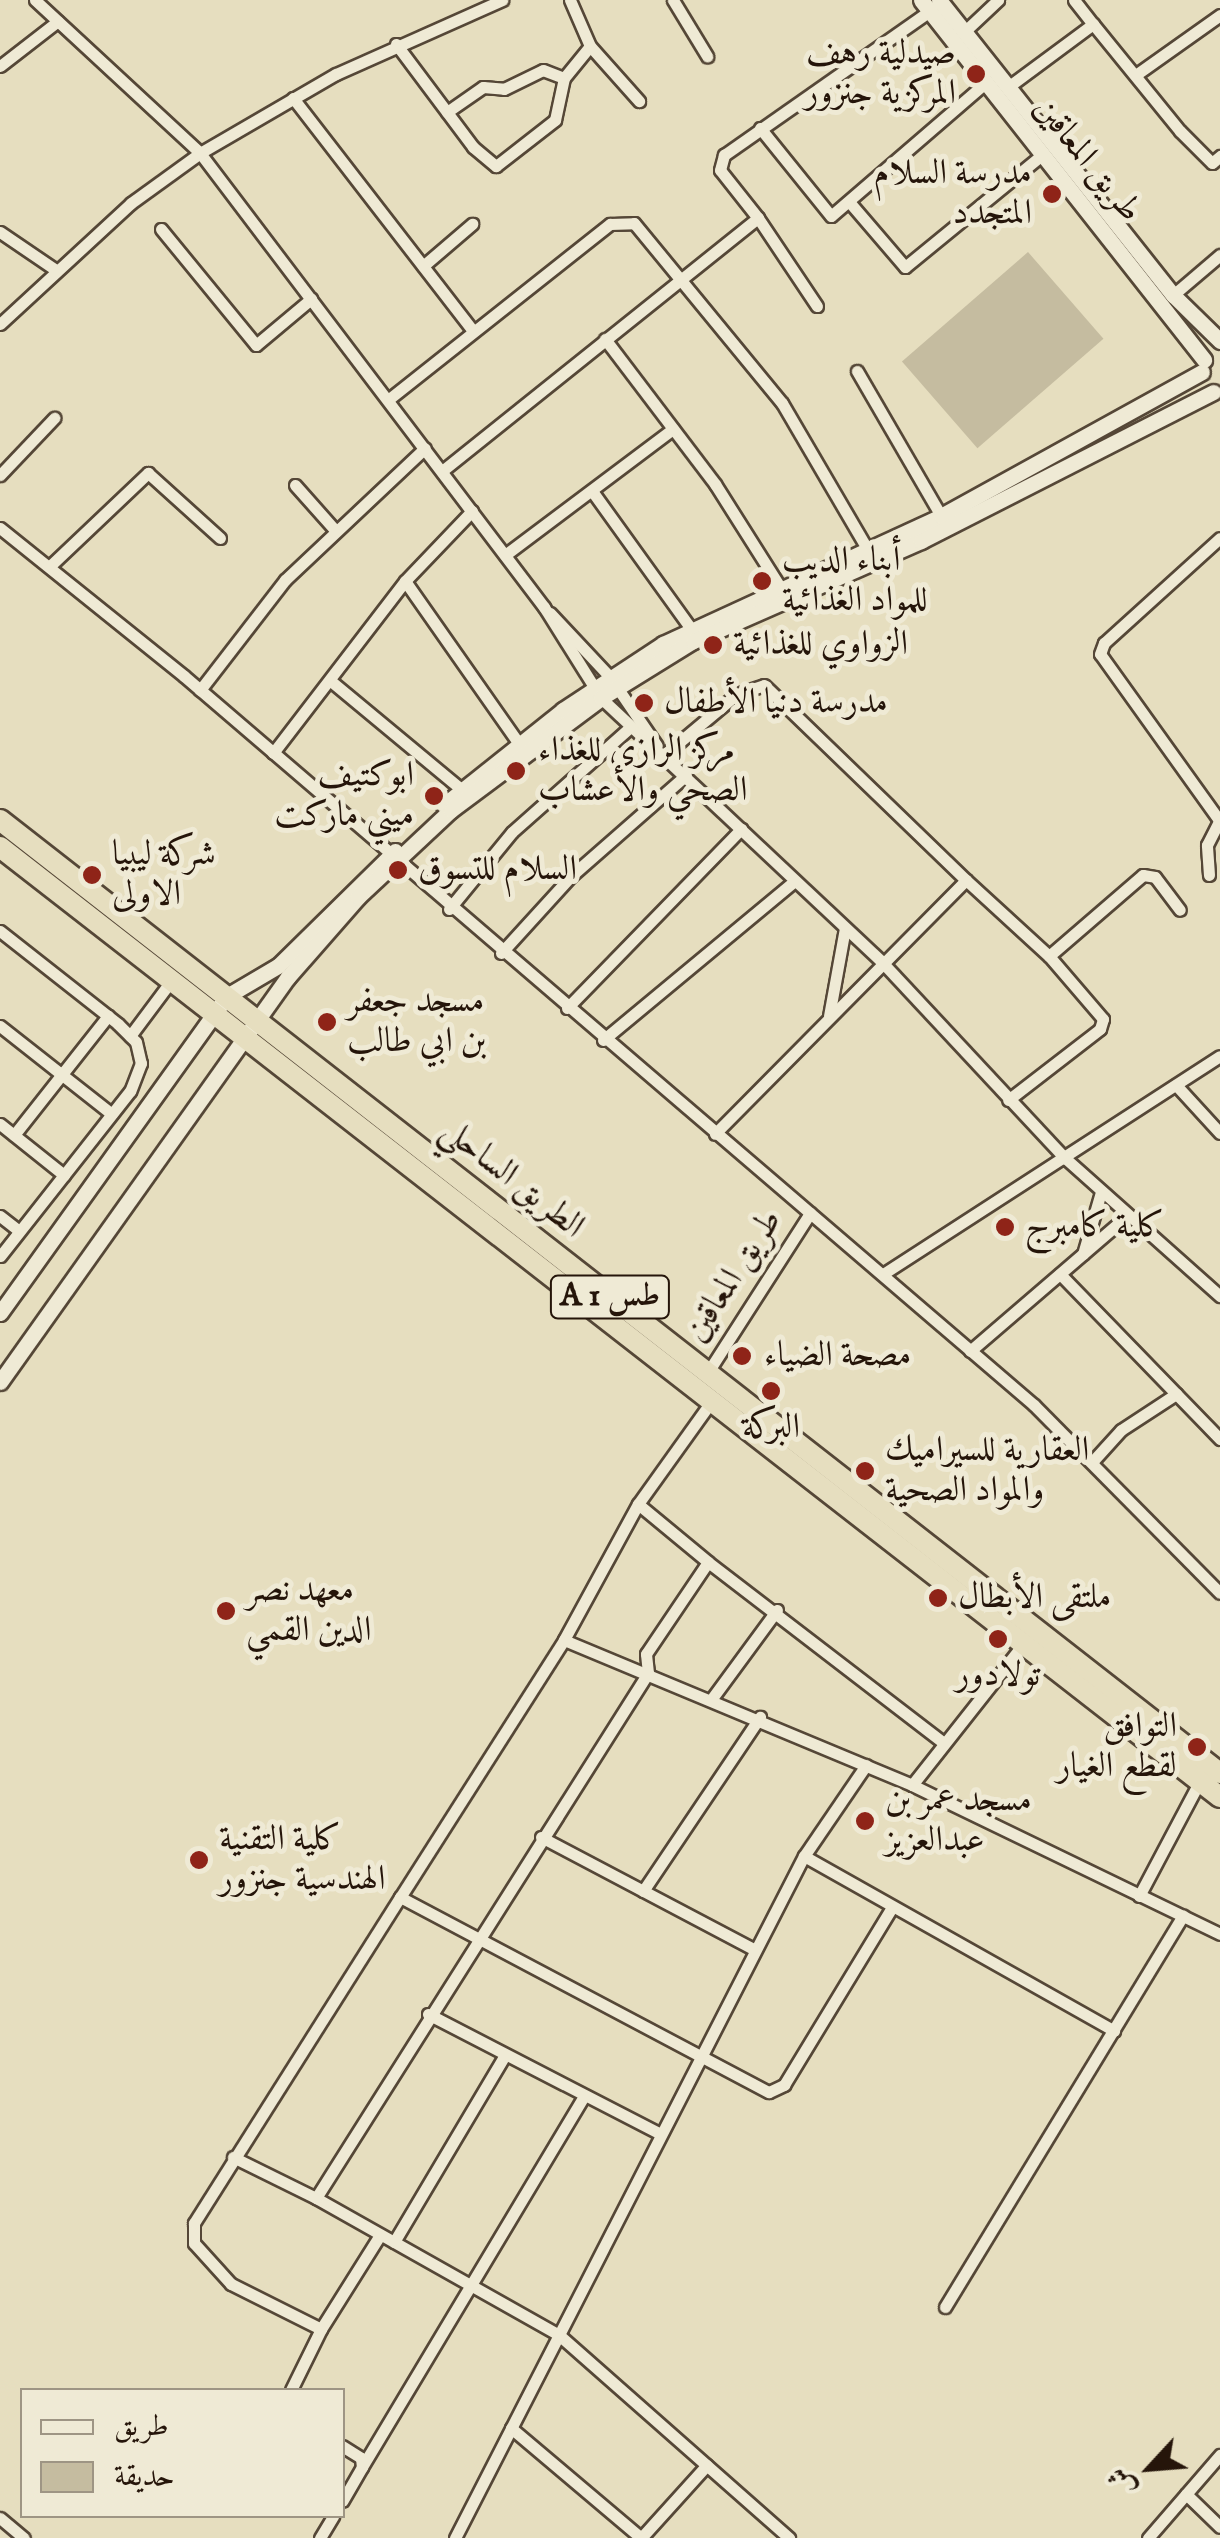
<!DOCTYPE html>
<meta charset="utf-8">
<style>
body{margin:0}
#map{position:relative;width:1220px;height:2538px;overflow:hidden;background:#e6debf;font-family:"IM FELL English",Amiri,serif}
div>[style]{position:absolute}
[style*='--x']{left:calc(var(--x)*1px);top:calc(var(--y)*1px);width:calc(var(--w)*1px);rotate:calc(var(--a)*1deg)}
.green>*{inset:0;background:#c5bca0;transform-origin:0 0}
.roads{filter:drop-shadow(2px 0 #554737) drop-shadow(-2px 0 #554737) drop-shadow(0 2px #554737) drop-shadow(0 -2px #554737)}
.street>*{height:11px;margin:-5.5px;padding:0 5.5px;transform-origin:5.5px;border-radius:5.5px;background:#efead5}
.secondary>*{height:15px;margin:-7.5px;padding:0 7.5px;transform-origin:7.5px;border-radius:7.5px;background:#efead5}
.highway>*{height:20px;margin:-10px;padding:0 10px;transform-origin:10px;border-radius:10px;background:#e6debf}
.dots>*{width:28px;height:28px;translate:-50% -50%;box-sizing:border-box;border:5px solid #efead5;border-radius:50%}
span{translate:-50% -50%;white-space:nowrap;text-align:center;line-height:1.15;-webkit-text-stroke:10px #efead5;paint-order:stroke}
.shield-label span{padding:2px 8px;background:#efead5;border:2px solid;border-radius:8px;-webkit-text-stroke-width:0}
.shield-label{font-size:32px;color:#25150a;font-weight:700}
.poi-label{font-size:35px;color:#25150a}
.right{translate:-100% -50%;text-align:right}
.left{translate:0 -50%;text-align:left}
.street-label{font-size:35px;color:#25150a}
.legend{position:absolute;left:20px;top:2388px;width:325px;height:130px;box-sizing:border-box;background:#efead5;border:2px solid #9e9584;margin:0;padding:12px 18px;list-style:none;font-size:30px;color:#25150a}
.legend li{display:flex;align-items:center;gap:20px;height:50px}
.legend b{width:50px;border:2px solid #9e9584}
.north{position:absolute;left:1100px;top:2418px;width:100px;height:100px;-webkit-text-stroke:8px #efead5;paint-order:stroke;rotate:244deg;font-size:28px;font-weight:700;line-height:40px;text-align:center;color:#25150a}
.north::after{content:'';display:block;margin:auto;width:35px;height:45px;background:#25150a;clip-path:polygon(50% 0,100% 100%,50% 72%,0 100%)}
</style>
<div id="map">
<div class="green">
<div style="left:1028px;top:252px;width:115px;height:167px;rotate:49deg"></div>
</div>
<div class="roads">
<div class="street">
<div style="--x:35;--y:0;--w:225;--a:42.8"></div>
<div style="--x:200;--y:153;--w:570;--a:52.85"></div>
<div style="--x:544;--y:607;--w:107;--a:57.9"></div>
<div style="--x:601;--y:698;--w:384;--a:43.2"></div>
<div style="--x:881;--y:961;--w:270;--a:47"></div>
<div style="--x:1065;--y:1158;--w:208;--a:41.7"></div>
<div style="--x:673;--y:0;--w:66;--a:58.7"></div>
<div style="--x:1074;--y:0;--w:31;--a:52"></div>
<div style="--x:964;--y:32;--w:47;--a:-43.3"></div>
<div style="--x:396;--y:44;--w:129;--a:53.2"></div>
<div style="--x:473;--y:147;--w:30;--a:40"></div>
<div style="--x:496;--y:166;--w:75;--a:-37.9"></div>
<div style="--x:555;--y:120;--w:43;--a:-77.9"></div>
<div style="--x:564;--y:78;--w:41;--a:-50.9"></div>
<div style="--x:590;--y:46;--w:50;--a:-113.5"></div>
<div style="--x:590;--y:46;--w:74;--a:48.3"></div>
<div style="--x:0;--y:66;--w:73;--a:-37.8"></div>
<div style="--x:1137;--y:74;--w:102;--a:-35.4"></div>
<div style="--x:1008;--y:87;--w:106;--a:-36.5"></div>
<div style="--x:1093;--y:24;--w:138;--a:50.9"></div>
<div style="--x:1180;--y:131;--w:45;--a:45"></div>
<div style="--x:1212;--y:163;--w:11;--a:-41"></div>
<div style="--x:293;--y:98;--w:294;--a:52.3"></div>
<div style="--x:447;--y:112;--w:44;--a:-34.8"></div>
<div style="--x:483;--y:87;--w:21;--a:5"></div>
<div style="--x:504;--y:89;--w:43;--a:-26"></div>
<div style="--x:543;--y:70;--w:22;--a:21"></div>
<div style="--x:760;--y:128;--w:113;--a:51.1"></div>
<div style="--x:831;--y:216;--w:205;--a:-40.8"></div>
<div style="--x:851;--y:204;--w:83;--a:49.4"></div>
<div style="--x:905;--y:267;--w:178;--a:-39.3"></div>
<div style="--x:758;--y:218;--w:106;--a:56.2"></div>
<div style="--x:161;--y:229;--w:150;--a:50.7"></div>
<div style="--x:256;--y:345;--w:72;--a:-39.9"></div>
<div style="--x:0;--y:232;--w:68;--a:34.2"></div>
<div style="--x:423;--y:266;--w:65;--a:-40.6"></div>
<div style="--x:1173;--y:295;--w:62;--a:-40.4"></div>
<div style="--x:0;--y:324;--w:178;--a:-42.7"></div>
<div style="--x:131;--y:203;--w:85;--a:-35.9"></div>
<div style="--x:200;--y:153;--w:157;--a:-30.2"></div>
<div style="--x:336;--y:74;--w:182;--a:-24"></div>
<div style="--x:605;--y:339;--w:182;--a:52.8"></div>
<div style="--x:715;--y:484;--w:122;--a:57.7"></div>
<div style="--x:857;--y:371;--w:168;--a:59.9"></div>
<div style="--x:389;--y:399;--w:282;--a:-38.4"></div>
<div style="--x:610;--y:224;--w:24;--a:-2"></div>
<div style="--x:634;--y:223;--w:233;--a:50.6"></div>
<div style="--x:782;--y:403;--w:170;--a:59.7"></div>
<div style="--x:442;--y:471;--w:405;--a:-38.7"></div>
<div style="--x:758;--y:218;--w:61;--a:-128.4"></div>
<div style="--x:720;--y:170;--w:16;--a:-75"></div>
<div style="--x:724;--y:155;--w:251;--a:-35"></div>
<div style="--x:0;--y:475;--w:79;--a:-46.5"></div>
<div style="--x:295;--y:485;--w:59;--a:48.4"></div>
<div style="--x:592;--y:491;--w:170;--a:54.3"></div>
<div style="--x:0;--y:528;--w:236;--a:38.8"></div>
<div style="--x:184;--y:676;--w:1120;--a:40.62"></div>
<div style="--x:1034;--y:1405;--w:264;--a:45.3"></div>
<div style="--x:505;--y:555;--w:210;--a:-36.9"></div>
<div style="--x:51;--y:565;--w:134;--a:-43.5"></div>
<div style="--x:148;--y:473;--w:97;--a:42.1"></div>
<div style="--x:405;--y:581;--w:199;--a:55"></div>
<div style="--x:550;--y:613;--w:88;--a:46.8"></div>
<div style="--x:610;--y:677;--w:83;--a:55.7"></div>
<div style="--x:332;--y:682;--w:168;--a:39.7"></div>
<div style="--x:200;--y:690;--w:139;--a:-52.3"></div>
<div style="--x:285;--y:580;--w:192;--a:-43.3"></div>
<div style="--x:273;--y:753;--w:217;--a:-52.5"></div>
<div style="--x:405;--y:581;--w:97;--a:-46.3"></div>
<div style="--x:664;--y:755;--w:95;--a:-39.9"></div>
<div style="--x:737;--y:694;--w:28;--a:-18"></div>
<div style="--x:764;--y:685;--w:281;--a:44"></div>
<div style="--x:966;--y:880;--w:357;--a:134.7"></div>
<div style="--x:1219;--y:820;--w:204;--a:-125.6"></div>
<div style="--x:1100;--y:654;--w:12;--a:-70"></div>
<div style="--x:1104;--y:643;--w:156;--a:-42.2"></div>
<div style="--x:1209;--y:875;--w:30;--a:-94"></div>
<div style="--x:1207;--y:845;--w:28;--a:-63"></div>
<div style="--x:966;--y:880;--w:113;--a:42.5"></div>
<div style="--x:1049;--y:956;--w:83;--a:49.4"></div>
<div style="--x:1103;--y:1019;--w:10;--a:107"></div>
<div style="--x:1100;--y:1029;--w:116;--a:142.3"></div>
<div style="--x:449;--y:909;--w:99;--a:-50.7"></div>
<div style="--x:512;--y:832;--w:157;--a:-41.6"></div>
<div style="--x:0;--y:931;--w:150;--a:38.2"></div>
<div style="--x:118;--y:1024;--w:25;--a:45"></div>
<div style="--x:136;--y:1042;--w:22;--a:77"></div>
<div style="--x:141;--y:1063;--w:30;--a:111"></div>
<div style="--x:130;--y:1091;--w:210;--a:128.2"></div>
<div style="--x:501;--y:953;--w:104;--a:-47.7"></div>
<div style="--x:571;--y:876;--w:153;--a:-41.3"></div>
<div style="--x:1049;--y:956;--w:124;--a:-40.8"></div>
<div style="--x:1143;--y:875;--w:12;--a:9"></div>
<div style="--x:1155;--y:877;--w:41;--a:52.9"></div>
<div style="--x:567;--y:1008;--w:250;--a:-45.8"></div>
<div style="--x:829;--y:1016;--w:89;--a:-79.7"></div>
<div style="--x:0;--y:1026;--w:142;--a:38.2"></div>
<div style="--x:130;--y:1036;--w:69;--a:-53.3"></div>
<div style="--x:603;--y:1040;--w:247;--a:-39.7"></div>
<div style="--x:1176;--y:1085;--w:65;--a:47.5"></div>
<div style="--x:0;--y:1124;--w:82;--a:38.6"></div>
<div style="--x:14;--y:1135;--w:152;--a:-51.7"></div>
<div style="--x:0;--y:1216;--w:24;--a:38"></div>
<div style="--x:1083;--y:1254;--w:65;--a:-73.8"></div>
<div style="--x:883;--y:1274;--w:401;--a:-32.9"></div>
<div style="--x:1060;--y:1274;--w:230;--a:45.9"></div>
<div style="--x:970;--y:1351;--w:207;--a:-40.7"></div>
<div style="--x:708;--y:1372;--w:189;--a:-57.3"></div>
<div style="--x:711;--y:1402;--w:125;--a:125.6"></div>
<div style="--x:638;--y:1504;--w:155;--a:118.6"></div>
<div style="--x:564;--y:1640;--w:305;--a:122.5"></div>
<div style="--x:400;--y:1897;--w:417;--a:27.9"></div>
<div style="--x:769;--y:2092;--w:17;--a:-25"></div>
<div style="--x:784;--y:2085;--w:206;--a:-58.7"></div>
<div style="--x:1092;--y:1462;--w:43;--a:-47.8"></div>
<div style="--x:1121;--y:1430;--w:66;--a:-33.2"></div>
<div style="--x:638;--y:1504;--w:91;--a:39.6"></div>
<div style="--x:708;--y:1562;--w:111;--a:124"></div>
<div style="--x:646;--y:1654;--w:19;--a:84"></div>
<div style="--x:648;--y:1673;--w:621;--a:122.31"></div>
<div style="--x:316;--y:2198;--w:279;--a:29.4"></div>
<div style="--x:559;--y:2335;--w:307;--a:41.4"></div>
<div style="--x:708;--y:1562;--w:297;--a:37.5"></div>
<div style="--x:564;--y:1640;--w:377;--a:22.6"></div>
<div style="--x:912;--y:1785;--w:182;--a:-51.7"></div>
<div style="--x:713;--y:1697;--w:108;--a:-53.7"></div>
<div style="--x:912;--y:1785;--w:342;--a:25.8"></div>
<div style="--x:541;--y:1837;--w:242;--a:27.8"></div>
<div style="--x:804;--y:1856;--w:356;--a:29.4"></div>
<div style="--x:643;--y:1891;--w:210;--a:-56.1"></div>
<div style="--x:1139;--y:1896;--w:130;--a:-62.1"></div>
<div style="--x:428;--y:2014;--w:261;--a:27.3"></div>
<div style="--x:233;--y:2157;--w:93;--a:26.3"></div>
<div style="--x:394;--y:2242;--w:217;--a:-59.3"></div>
<div style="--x:945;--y:2307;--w:458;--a:-58.7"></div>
<div style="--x:321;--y:2329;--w:111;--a:-57.9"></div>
<div style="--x:291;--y:2390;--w:68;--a:-63.8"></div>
<div style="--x:321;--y:2329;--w:101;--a:-153.4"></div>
<div style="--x:231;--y:2284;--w:55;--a:-132.1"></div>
<div style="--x:194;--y:2243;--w:20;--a:-90"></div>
<div style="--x:194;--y:2223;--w:386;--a:-57.7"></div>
<div style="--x:511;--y:2428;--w:170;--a:40.2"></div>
<div style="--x:342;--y:2446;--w:22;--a:32"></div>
<div style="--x:361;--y:2458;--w:9;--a:84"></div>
<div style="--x:362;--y:2467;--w:39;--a:120"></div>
<div style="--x:362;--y:2467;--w:432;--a:-59.1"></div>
<div style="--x:1186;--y:2494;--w:47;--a:44.1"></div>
<div style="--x:0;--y:2518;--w:31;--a:40"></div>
<div style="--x:320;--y:2538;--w:26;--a:-59"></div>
<div style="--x:455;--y:2538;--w:766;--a:-62.9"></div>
<div style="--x:804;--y:1856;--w:110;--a:-55.7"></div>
<div style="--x:641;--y:2538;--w:98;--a:-47.9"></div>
<div style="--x:1148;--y:2538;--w:110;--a:-49.1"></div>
</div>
<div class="secondary">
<div style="--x:921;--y:0;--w:458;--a:51.8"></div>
<div style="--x:939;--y:0;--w:377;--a:51.6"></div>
<div style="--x:1173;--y:295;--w:66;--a:44.4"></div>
<div style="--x:444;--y:805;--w:152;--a:-38.6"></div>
<div style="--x:563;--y:710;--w:120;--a:-33.4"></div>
<div style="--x:663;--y:644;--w:306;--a:-24.7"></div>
<div style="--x:941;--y:516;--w:298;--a:-28.9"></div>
<div style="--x:0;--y:1313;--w:390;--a:-54.4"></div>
<div style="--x:227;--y:996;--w:59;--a:-30.5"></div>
<div style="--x:278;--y:966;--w:164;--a:-44.5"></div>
<div style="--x:0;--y:1382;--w:497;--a:-54.6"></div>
<div style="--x:288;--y:977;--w:106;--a:-48.8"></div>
<div style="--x:358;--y:897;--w:127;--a:-43.1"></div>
<div style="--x:451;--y:810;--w:187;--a:-36.7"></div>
<div style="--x:601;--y:698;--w:108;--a:-31.8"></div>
<div style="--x:693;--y:641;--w:249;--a:-23.7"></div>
<div style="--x:921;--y:541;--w:328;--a:-27"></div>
</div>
<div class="highway">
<div style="--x:0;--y:820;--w:1548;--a:38"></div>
<div style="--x:0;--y:847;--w:1546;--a:37.91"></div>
</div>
</div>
<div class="dots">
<div style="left:976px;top:74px;background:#8f2418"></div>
<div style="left:1052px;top:194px;background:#8f2418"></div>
<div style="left:762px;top:581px;background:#8f2418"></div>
<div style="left:713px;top:645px;background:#8f2418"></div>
<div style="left:644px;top:703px;background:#8f2418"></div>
<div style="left:516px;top:771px;background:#8f2418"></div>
<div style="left:434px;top:796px;background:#8f2418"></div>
<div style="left:398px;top:870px;background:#8f2418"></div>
<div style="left:92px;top:875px;background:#8f2418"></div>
<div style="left:327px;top:1022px;background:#8f2418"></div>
<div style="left:1005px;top:1227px;background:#8f2418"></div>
<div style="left:742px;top:1356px;background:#8f2418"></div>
<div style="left:771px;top:1391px;background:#8f2418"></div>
<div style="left:865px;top:1471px;background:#8f2418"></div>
<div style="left:938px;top:1598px;background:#8f2418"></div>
<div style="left:226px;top:1611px;background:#8f2418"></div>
<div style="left:998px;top:1639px;background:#8f2418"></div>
<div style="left:1197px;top:1747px;background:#8f2418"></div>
<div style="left:865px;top:1821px;background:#8f2418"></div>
<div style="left:199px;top:1860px;background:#8f2418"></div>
</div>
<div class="shield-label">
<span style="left:610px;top:1297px">A 1 طس</span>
</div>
<div class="poi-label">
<span class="right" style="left:956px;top:74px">صيدلية رهف<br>المركزية جنزور</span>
<span class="right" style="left:1032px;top:194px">مدرسة السلام<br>المتجدد</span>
<span class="left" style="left:782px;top:581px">أبناء الديب<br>للمواد الغذائية</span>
<span class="left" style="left:733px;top:645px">الزواوي للغذائية</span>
<span class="left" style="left:664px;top:703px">مدرسة دنيا الأطفال</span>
<span class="left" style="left:538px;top:771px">مركز الرازي للغذاء<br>الصحي والأعشاب</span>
<span class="right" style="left:414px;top:796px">ابوكتيف<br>ميني ماركت</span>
<span class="left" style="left:112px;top:875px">شركة ليبيا<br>الاولى</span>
<span class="left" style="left:418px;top:870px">السلام للتسوق</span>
<span class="left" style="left:347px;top:1022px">مسجد جعفر<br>بن ابي طالب</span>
<span class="left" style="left:1025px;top:1227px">كلية كامبرج</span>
<span class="left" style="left:764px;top:1356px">مصحة الضياء</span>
<span style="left:771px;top:1428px">البركة</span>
<span class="left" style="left:885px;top:1471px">العقارية للسيراميك<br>والمواد الصحية</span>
<span class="left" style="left:246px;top:1611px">معهد نصر<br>الدين القمي</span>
<span class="left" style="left:958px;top:1598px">ملتقى الأبطال</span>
<span style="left:998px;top:1676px">تولادور</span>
<span class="right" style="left:1177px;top:1747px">التوافق<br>لقطع الغيار</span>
<span class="left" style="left:885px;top:1821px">مسجد عمر بن<br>عبدالعزيز</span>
<span class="left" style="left:219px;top:1860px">كلية التقنية<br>الهندسية جنزور</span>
</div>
<div class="street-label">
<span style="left:1087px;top:160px;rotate:51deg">طريق المعاقين</span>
<span style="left:512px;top:1179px;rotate:38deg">الطريق الساحلي</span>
<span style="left:734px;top:1276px;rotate:-57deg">طريق المعاقين</span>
</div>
<ul class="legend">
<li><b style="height:12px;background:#efead5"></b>طريق</li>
<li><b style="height:28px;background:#c5bca0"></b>حديقة</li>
</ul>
<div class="north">ش</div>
</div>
